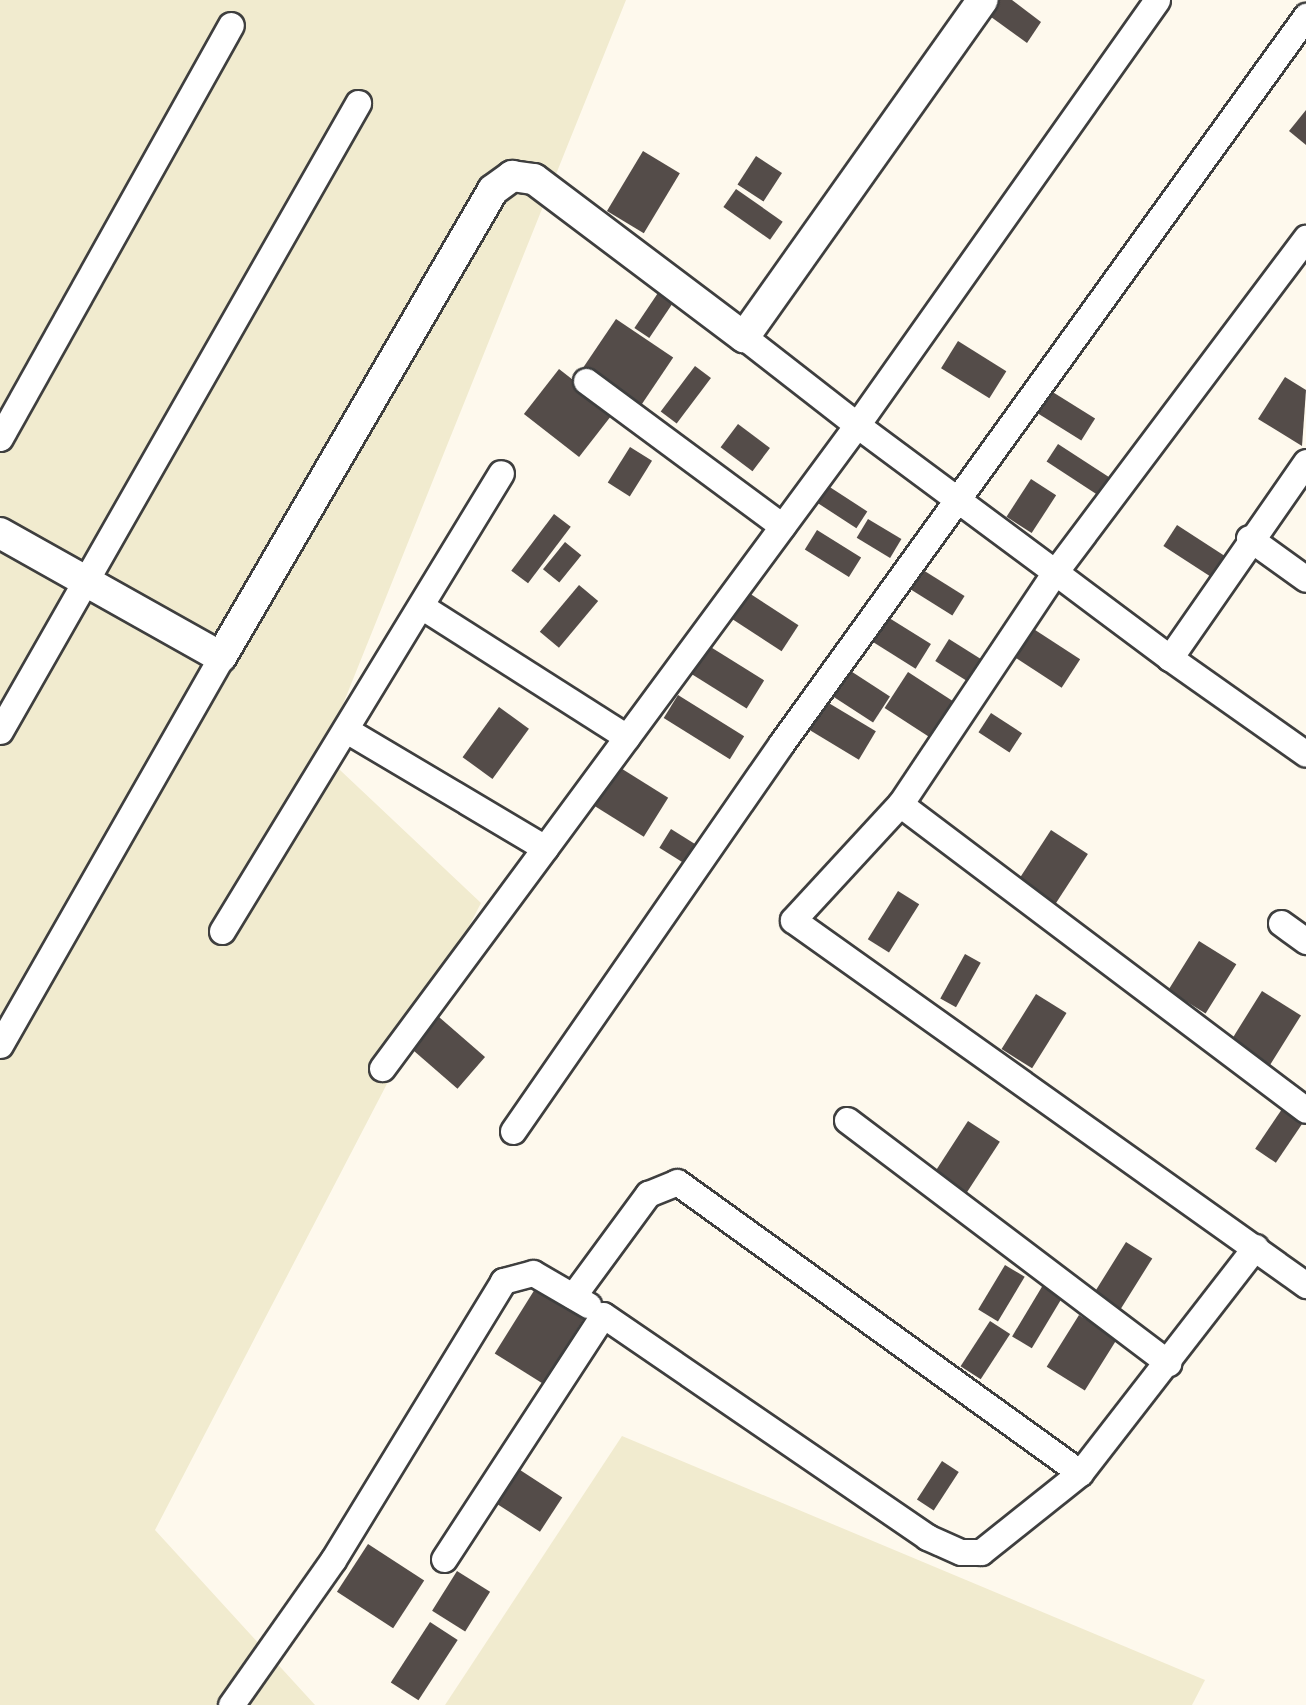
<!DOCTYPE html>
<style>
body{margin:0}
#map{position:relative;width:1306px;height:1705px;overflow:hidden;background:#fef9ed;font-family:"Libre Baskerville",serif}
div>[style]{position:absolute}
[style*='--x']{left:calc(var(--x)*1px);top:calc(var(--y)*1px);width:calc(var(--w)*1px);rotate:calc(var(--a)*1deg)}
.farmland>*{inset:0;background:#f1ebcf}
.building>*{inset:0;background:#544c49;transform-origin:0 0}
.roads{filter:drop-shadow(2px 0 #3f3f3f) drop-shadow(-2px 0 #3f3f3f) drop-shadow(0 2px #3f3f3f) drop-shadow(0 -2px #3f3f3f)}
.minor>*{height:25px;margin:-12.5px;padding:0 12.5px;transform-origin:12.5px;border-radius:12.5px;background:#fff}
.tertiary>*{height:30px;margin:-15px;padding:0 15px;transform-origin:15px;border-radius:15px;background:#fff}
span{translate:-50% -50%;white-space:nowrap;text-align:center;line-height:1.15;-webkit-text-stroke:10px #fff;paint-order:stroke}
</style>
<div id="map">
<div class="farmland">
<div style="clip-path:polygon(0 0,626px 0,323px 754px,481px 903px,155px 1530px,315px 1705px,0 1705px)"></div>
<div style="clip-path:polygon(622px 1436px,1205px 1680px,1192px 1705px,445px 1705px)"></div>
</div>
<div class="building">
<div style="clip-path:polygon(986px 0,1012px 0,1041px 22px,1027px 43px,980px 9px)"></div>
<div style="clip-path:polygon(1306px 110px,1306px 145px,1289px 131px)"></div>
<div style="left:643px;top:151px;width:43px;height:70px;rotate:31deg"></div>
<div style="left:756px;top:156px;width:31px;height:34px;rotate:33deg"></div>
<div style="left:736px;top:189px;width:57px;height:22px;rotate:35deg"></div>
<div style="left:664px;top:284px;width:18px;height:53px;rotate:34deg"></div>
<div style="left:616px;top:319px;width:69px;height:64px;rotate:34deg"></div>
<div style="left:958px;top:341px;width:57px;height:32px;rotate:32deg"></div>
<div style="left:695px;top:366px;width:20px;height:57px;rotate:37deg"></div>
<div style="left:559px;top:369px;width:70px;height:57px;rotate:38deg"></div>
<div style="clip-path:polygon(1285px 377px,1306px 390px,1302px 446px,1258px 419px)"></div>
<div style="left:1051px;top:391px;width:52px;height:26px;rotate:32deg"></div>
<div style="left:738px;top:424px;width:40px;height:29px;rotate:37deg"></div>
<div style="left:1058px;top:444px;width:62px;height:21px;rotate:33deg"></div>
<div style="left:630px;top:447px;width:26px;height:42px;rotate:32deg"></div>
<div style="left:1031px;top:479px;width:30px;height:45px;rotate:33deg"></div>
<div style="left:822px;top:482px;width:54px;height:20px;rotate:33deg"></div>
<div style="left:554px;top:514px;width:21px;height:71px;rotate:37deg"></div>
<div style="left:868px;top:519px;width:39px;height:22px;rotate:31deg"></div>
<div style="left:1177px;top:525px;width:57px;height:25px;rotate:33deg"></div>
<div style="left:817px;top:530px;width:52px;height:23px;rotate:32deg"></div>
<div style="left:565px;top:542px;width:21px;height:35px;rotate:39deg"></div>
<div style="left:923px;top:570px;width:49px;height:23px;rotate:32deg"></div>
<div style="left:579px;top:585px;width:25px;height:61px;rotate:40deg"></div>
<div style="left:749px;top:593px;width:59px;height:31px;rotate:33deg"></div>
<div style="left:886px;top:616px;width:53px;height:29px;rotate:32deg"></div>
<div style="left:1029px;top:626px;width:61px;height:34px;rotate:33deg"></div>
<div style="left:949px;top:639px;width:38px;height:26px;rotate:32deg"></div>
<div style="left:709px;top:646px;width:65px;height:33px;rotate:32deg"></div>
<div style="left:843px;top:666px;width:56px;height:31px;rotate:33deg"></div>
<div style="left:908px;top:672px;width:57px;height:43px;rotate:33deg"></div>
<div style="left:678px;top:695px;width:78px;height:27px;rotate:32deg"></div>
<div style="left:827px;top:702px;width:57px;height:33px;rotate:31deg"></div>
<div style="left:499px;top:707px;width:37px;height:62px;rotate:36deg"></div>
<div style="left:991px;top:713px;width:37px;height:23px;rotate:33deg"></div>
<div style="left:619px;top:767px;width:58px;height:46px;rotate:32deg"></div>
<div style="left:671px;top:829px;width:41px;height:22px;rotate:32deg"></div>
<div style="left:1051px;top:830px;width:44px;height:63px;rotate:33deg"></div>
<div style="left:898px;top:891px;width:25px;height:57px;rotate:32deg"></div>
<div style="left:1199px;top:941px;width:44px;height:58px;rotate:32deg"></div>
<div style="left:965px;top:954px;width:18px;height:51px;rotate:29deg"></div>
<div style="left:1262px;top:991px;width:46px;height:63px;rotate:32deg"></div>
<div style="left:1036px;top:994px;width:36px;height:65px;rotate:32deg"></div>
<div style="left:439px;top:1017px;width:61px;height:42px;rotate:41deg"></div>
<div style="left:1282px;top:1109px;width:25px;height:48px;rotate:34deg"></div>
<div style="left:968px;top:1121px;width:38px;height:61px;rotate:33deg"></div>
<div style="left:1126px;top:1242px;width:31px;height:67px;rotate:32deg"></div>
<div style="left:1005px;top:1265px;width:23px;height:52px;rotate:31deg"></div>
<div style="left:1043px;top:1285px;width:23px;height:60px;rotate:31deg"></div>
<div style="left:535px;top:1289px;width:57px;height:76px;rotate:32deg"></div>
<div style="left:1079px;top:1315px;width:45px;height:61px;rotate:32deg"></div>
<div style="left:990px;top:1321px;width:24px;height:54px;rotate:33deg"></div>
<div style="left:942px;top:1461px;width:20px;height:46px;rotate:33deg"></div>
<div style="left:517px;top:1468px;width:54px;height:41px;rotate:33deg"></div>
<div style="left:368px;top:1544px;width:67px;height:57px;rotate:33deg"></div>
<div style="left:457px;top:1571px;width:39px;height:47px;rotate:32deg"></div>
<div style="left:430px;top:1622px;width:33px;height:72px;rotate:33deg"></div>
</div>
<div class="roads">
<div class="minor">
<div style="--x:1157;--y:0;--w:520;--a:125.22"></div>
<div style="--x:857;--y:425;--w:247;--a:36.6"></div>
<div style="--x:1055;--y:572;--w:418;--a:-53.1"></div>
<div style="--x:586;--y:381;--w:244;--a:36.5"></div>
<div style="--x:0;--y:438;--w:473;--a:-60.8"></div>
<div style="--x:1306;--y:462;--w:239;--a:124.8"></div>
<div style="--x:1170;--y:658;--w:144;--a:-143.2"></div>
<div style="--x:1055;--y:572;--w:279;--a:123.7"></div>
<div style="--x:900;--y:804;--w:158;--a:132.7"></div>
<div style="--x:793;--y:920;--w:630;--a:35.43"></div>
<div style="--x:1249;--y:538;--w:70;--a:35.7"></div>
<div style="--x:421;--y:606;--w:244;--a:32.5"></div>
<div style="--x:1170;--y:658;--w:166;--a:35.2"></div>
<div style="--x:0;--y:731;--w:723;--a:-60.31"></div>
<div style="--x:348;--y:731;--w:229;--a:30.7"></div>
<div style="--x:545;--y:848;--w:274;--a:126.5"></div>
<div style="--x:900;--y:804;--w:508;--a:37.01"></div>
<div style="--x:545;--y:848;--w:526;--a:-53.59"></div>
<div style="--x:857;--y:425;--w:143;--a:-142.1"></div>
<div style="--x:1281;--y:923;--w:31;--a:36"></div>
<div style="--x:222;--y:931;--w:536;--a:-58.65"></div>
<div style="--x:0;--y:1045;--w:447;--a:-60.3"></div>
<div style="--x:847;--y:1120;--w:403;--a:37.1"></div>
<div style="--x:513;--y:1131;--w:471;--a:-55.3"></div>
<div style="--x:781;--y:744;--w:898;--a:-54.2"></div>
<div style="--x:573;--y:1296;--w:127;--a:-53.7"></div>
<div style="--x:648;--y:1194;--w:31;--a:-22"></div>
<div style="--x:677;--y:1182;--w:497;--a:35.8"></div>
<div style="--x:444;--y:1559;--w:291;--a:-56.9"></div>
<div style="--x:603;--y:1315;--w:393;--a:34.4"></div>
<div style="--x:927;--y:1537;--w:37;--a:24"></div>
<div style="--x:961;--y:1552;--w:20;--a:0"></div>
<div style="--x:981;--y:1552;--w:127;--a:-38.6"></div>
<div style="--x:1080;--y:1473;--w:286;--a:-52.2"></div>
<div style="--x:231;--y:1705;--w:177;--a:-54.9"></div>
<div style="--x:333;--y:1560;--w:327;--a:-58.6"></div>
<div style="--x:503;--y:1281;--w:31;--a:-15"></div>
<div style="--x:533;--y:1273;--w:64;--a:30.2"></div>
</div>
<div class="tertiary">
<div style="--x:0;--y:533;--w:253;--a:29.3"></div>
<div style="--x:221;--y:657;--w:540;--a:-59.78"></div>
<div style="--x:493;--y:190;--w:24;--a:-36"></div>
<div style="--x:512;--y:176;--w:22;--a:8"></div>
<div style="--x:534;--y:179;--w:263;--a:37"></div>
<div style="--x:744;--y:337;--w:413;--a:-54.7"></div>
</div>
</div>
</div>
